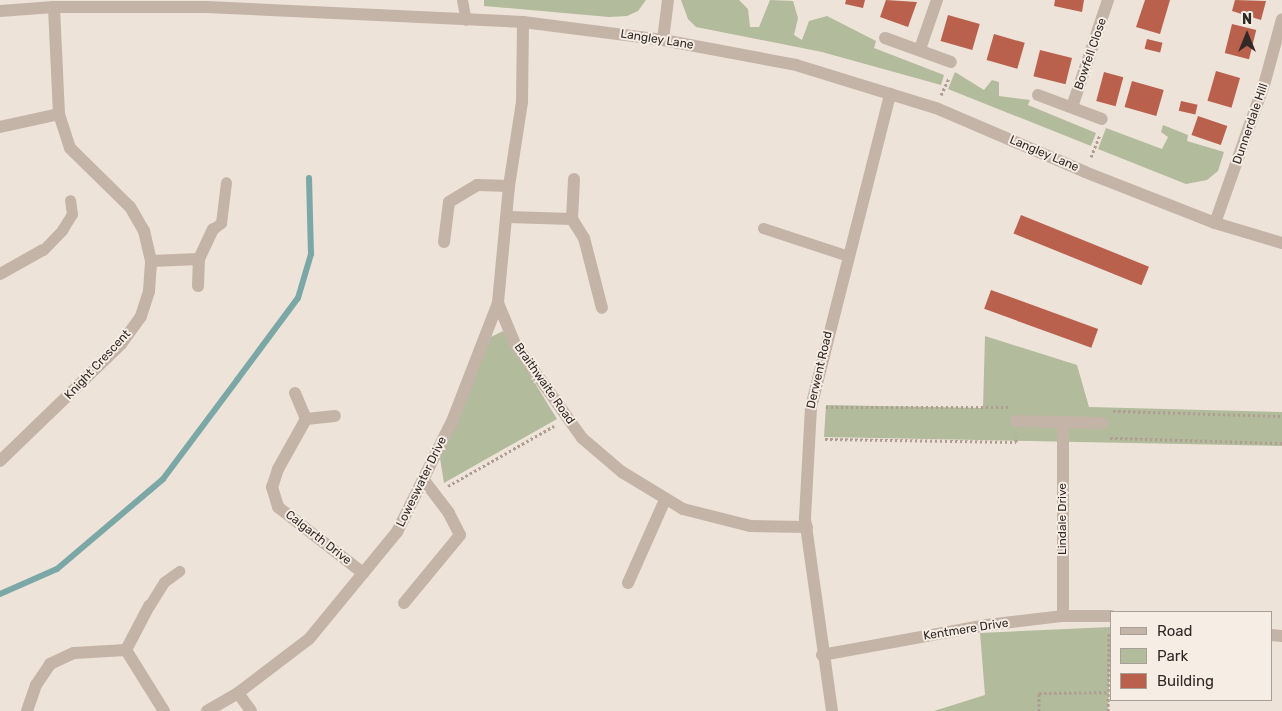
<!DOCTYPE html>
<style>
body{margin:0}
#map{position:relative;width:1282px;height:711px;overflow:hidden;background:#eee3d9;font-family:Rubik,sans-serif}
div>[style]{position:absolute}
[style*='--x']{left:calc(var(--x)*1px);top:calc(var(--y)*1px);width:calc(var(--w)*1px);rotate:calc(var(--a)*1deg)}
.green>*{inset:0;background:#b2bb9b}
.stream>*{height:6px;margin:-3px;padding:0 3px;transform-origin:3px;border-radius:3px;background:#7ba8a7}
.building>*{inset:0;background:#b9614d;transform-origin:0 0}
.path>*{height:3px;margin-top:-1.5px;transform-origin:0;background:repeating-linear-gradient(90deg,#b09d91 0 2.5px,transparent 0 5px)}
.service>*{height:11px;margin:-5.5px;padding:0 5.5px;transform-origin:5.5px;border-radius:5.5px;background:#c4b3a7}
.minor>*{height:12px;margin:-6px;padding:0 6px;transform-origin:6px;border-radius:6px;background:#c4b3a7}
.tertiary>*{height:12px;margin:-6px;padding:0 6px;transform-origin:6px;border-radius:6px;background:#c4b3a7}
span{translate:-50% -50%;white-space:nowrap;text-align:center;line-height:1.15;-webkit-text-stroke:4px #f6ede5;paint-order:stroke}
.street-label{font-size:12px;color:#322926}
.legend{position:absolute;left:1110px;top:611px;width:162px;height:90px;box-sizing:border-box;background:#f6ede5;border:1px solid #a89f99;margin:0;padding:6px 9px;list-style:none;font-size:15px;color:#322926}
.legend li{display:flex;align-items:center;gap:10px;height:25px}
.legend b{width:25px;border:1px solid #a89f99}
.north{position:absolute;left:1222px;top:10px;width:50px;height:50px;-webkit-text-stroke:4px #f6ede5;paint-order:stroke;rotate:0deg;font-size:14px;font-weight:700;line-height:20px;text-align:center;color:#322926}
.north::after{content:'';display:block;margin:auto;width:18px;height:22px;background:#322926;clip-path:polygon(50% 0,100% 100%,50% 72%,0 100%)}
</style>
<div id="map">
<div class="green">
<div style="clip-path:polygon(484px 0,646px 0,638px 11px,627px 16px,609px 17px,484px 6px)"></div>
<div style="clip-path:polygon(681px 0,739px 0,748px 9px,750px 27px,759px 27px,770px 0,793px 1px,798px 18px,794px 35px,802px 40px,809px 21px,827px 16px,876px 41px,874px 48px,944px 75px,941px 85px,822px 52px,696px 27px,688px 19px)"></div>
<div style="clip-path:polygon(955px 72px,984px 90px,992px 80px,999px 82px,999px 96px,1030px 100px,1028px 105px,1096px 133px,1091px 146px,948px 89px)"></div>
<div style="clip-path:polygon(1163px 125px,1188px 135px,1187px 141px,1224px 152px,1218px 171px,1207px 180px,1186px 184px,1098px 149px,1106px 128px,1162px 149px,1168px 137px,1161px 132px)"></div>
<div style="clip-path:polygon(503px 331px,557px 419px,444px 483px,440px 458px,491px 337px)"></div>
<div style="clip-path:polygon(985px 336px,1077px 365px,1089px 407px,1282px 412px,1282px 446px,824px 437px,826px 405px,983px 408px)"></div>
<div style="clip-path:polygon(1111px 627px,1108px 711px,934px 711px,985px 695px,980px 633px)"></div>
</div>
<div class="stream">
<div style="--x:0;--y:594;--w:62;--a:-23.7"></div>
<div style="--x:57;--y:569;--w:139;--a:-40.3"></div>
<div style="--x:163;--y:479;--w:124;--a:-53.2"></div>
<div style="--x:237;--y:380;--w:102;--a:-53.4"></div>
<div style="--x:298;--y:298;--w:46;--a:-73.5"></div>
<div style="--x:311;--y:254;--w:76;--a:-91.5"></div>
</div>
<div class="building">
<div style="clip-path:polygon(846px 0,865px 0,863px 8px,845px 4px)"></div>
<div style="clip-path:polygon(886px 0,917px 2px,908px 27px,880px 17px)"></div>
<div style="clip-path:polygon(1055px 0,1084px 0,1082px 12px,1054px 6px)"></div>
<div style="clip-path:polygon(1145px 0,1170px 0,1160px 34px,1136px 27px)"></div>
<div style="clip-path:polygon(1235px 0,1266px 1px,1261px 20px,1232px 11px)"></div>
<div style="left:948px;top:15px;width:33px;height:27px;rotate:16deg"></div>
<div style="left:1232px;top:24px;width:25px;height:30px;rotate:14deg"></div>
<div style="left:994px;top:34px;width:32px;height:27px;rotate:16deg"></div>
<div style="left:1147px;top:39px;width:16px;height:10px;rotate:14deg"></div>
<div style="left:1040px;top:50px;width:33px;height:27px;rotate:14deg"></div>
<div style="left:1216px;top:71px;width:25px;height:31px;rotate:16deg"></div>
<div style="left:1104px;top:72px;width:20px;height:30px;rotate:15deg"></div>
<div style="left:1132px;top:81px;width:33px;height:27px;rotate:16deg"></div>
<div style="left:1181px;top:101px;width:17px;height:10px;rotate:13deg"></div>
<div style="left:1198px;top:116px;width:31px;height:20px;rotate:19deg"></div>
<div style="left:1021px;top:215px;width:138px;height:20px;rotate:22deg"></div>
<div style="left:991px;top:290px;width:114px;height:20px;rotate:20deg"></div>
</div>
<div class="path">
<div style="--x:941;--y:95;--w:19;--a:-65"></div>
<div style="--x:1091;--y:157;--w:24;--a:-68"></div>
<div style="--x:826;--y:407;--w:182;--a:0"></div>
<div style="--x:1113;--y:411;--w:169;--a:1.7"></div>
<div style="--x:1110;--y:438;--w:172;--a:1.7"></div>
<div style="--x:825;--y:439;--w:191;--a:0.9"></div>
<div style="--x:1016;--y:442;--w:5;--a:-90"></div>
<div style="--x:448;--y:486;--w:122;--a:-29.5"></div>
<div style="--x:1039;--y:711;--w:18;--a:-90"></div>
<div style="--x:1039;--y:693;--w:70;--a:-0.8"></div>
<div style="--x:1108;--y:711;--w:79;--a:-89.3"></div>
</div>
<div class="service">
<div style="--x:462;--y:0;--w:20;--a:79"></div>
<div style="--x:763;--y:228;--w:89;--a:18.2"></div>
<div style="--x:213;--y:229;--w:10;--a:-37"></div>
<div style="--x:221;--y:223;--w:41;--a:-83"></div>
<div style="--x:43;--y:250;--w:28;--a:-46"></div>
<div style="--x:62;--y:230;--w:19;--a:-58"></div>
<div style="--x:72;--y:214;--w:14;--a:-98"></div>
<div style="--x:149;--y:606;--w:28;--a:-58"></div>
<div style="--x:164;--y:582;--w:19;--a:-36"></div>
</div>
<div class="minor">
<div style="--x:523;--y:22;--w:80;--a:90.7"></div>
<div style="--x:522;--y:102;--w:85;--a:98.8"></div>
<div style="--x:509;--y:186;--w:118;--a:95.4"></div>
<div style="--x:498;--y:303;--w:44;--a:67.5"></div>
<div style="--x:515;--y:344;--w:115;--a:54.5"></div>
<div style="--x:582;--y:438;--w:52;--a:40.4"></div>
<div style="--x:622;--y:472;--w:71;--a:31.2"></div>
<div style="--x:683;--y:509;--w:69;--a:14.2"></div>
<div style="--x:750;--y:526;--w:57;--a:1"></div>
<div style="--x:885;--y:38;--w:70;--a:20"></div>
<div style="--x:663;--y:40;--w:40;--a:-82.9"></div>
<div style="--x:920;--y:49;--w:52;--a:-70.9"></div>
<div style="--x:1038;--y:95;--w:68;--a:20.6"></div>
<div style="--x:1072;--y:107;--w:113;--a:-71.4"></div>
<div style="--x:0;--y:127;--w:60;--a:-12.4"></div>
<div style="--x:508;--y:217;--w:64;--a:1.8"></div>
<div style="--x:572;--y:219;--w:40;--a:-87.1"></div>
<div style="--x:572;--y:219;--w:22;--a:58"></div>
<div style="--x:584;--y:238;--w:72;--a:75.6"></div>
<div style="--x:1215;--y:223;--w:146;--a:-70.5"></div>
<div style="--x:1264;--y:85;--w:68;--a:-74.7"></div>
<div style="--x:444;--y:242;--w:40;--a:-82.9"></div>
<div style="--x:449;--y:202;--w:33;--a:-31"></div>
<div style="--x:477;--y:185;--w:32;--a:2"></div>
<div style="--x:151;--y:261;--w:48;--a:-2.4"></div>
<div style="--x:0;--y:274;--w:49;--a:-29.2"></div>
<div style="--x:198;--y:286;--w:27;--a:-88"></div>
<div style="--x:199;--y:259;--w:33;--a:-65"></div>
<div style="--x:295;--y:393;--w:28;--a:67"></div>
<div style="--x:306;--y:419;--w:57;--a:119.2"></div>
<div style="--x:278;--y:469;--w:19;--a:108"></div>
<div style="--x:272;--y:487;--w:21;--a:73"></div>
<div style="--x:278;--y:507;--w:108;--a:37.8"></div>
<div style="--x:306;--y:419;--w:29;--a:-6"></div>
<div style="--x:1016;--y:421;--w:86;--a:1.3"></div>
<div style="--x:1063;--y:422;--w:194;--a:90"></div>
<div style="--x:0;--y:461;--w:168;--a:-44"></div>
<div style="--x:121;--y:344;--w:34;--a:-54"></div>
<div style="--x:141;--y:316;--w:26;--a:-72"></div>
<div style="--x:149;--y:291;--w:30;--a:-86"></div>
<div style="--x:151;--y:261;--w:31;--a:-103"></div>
<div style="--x:144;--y:231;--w:28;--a:-120"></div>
<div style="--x:130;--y:207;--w:84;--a:-135.5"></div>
<div style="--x:70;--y:148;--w:36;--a:-108"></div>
<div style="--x:59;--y:114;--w:107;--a:-92.7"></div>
<div style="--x:628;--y:583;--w:91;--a:-66"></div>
<div style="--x:404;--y:603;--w:88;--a:-50.5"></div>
<div style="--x:460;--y:535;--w:25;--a:-117"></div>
<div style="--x:449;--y:513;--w:43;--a:-127.4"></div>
<div style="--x:1271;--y:635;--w:11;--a:5"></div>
<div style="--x:126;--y:650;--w:50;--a:-62.4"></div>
<div style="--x:822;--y:655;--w:168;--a:-10.3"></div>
<div style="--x:987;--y:625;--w:77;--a:-6.8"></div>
<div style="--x:1063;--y:616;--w:48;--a:0"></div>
<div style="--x:238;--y:693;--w:22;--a:54"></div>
<div style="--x:27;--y:711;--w:28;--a:-71"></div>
<div style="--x:36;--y:685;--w:25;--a:-56"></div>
<div style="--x:50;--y:664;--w:26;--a:-25"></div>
<div style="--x:74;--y:653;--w:52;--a:-3.3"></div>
<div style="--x:126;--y:650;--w:72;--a:58.1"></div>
<div style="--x:207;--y:711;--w:36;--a:-30"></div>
<div style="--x:238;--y:693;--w:89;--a:-37.3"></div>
<div style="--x:309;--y:639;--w:139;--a:-50.6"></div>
<div style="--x:397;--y:532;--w:126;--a:-63.6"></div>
<div style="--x:453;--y:419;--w:124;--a:-68.8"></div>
<div style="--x:832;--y:711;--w:195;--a:-98"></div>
<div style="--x:805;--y:518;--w:111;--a:-86.9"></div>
<div style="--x:811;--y:407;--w:323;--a:-75.8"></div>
</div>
<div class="tertiary">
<div style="--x:0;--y:11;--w:54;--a:-4.2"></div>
<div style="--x:54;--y:7;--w:152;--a:0"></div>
<div style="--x:206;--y:7;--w:317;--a:2.7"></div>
<div style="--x:523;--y:22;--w:141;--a:7.3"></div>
<div style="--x:663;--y:40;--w:135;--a:10.6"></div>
<div style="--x:796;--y:65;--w:146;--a:17.1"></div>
<div style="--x:936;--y:108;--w:162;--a:23.2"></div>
<div style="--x:1085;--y:172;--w:140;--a:21.4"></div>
<div style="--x:1215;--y:223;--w:70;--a:16.6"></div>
</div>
<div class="street-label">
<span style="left:657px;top:40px;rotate:9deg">Langley Lane</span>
<span style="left:1091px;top:54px;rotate:-71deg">Bowfell Close</span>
<span style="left:1251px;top:124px;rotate:-71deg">Dunnerdale Hill</span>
<span style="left:1044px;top:154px;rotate:23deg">Langley Lane</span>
<span style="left:98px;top:365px;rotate:-47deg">Knight Crescent</span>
<span style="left:820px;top:370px;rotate:-77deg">Derwent Road</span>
<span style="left:544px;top:384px;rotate:55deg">Braithwaite Road</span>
<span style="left:422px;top:482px;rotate:-64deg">Loweswater Drive</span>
<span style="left:1063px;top:519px;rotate:-90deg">Lindale Drive</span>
<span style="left:318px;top:538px;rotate:38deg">Calgarth Drive</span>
<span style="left:966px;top:630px;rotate:-9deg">Kentmere Drive</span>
</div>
<ul class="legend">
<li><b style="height:6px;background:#c4b3a7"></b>Road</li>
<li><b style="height:14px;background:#b2bb9b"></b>Park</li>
<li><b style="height:14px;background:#b9614d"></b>Building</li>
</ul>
<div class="north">N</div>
</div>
